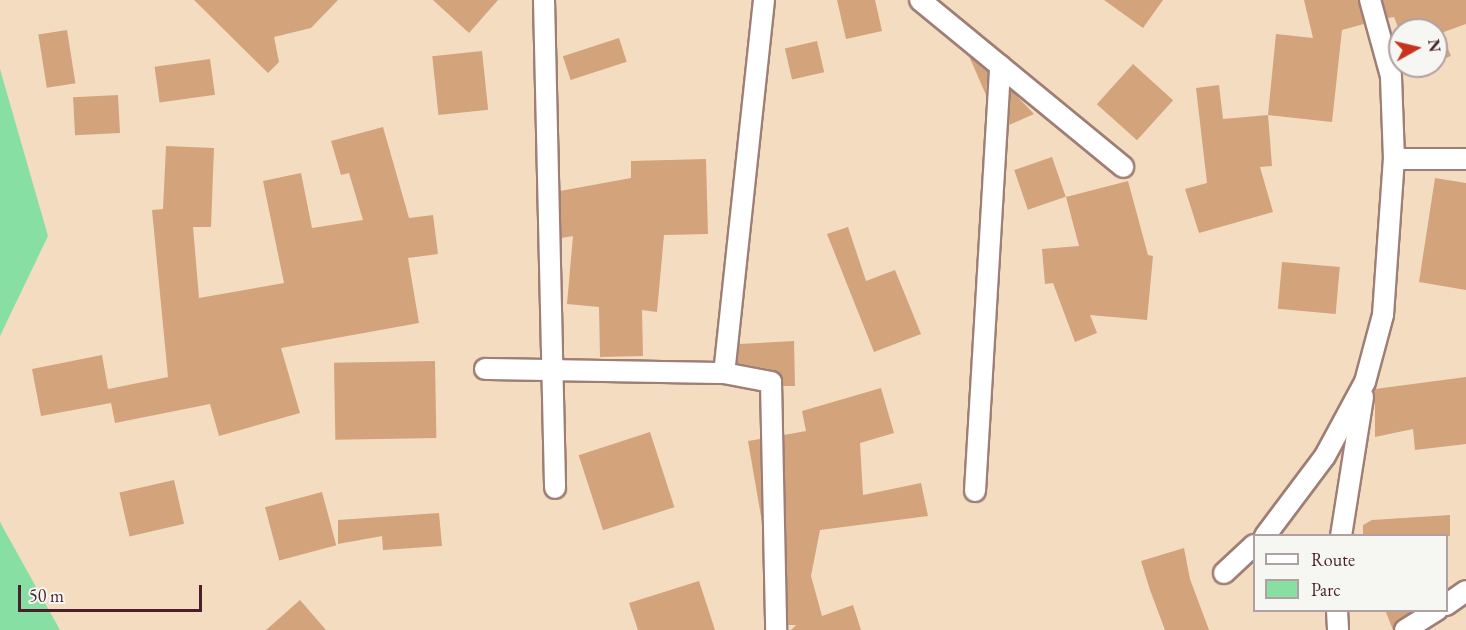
<!DOCTYPE html>
<style>
body{margin:0}
#map{position:relative;width:1466px;height:630px;overflow:hidden;background:#f4dcc0;font-family:"EB Garamond",serif}
div>[style]{position:absolute}
[style*='--x']{left:calc(var(--x)*1px);top:calc(var(--y)*1px);width:calc(var(--w)*1px);rotate:calc(var(--a)*1deg)}
.green>*{inset:0;background:#87dfa3}
.building>*{inset:0;background:#d3a37b;transform-origin:0 0}
.roads{filter:drop-shadow(2px 0 #9f7e76) drop-shadow(-2px 0 #9f7e76) drop-shadow(0 2px #9f7e76) drop-shadow(0 -2px #9f7e76)}
.minor>*{height:20px;margin:-10px;padding:0 10px;transform-origin:10px;border-radius:10px;background:#fff}
span{translate:-50% -50%;white-space:nowrap;text-align:center;line-height:1.15;-webkit-text-stroke:4.5px #f6f6f2;paint-order:stroke}
.legend{position:absolute;left:1253px;top:534px;width:195px;height:78px;box-sizing:border-box;background:#f6f6f2;border:2px solid #b1a0a2;margin:0;padding:8px 10px;list-style:none;font-size:18px;color:#4a1f2b}
.legend li{display:flex;align-items:center;gap:12px;height:30px}
.legend b{width:30px;border:2px solid #b1a0a2}
.north{position:absolute;left:1388px;top:18px;width:60px;height:60px;box-sizing:border-box;background:#f6f6f2;border:2px solid #b1a0a2;border-radius:50%;rotate:82deg;font-size:16px;font-weight:700;line-height:24px;text-align:center;color:#4a1f2b}
.north::after{content:'';display:block;margin:auto;width:21px;height:27px;background:#c8321e;clip-path:polygon(50% 0,100% 100%,50% 72%,0 100%)}
.scale{position:absolute;left:18px;top:585px;width:184px;height:27px;box-sizing:border-box;border:3px solid #4a1f2b;border-top:0;padding-left:8px;font-size:18px;line-height:21px;white-space:nowrap;color:#4a1f2b;-webkit-text-stroke:4px #f6f6f2;paint-order:stroke}
</style>
<div id="map">
<div class="green">
<div style="clip-path:polygon(0 69px,48px 236px,0 336px)"></div>
<div style="clip-path:polygon(0 521px,1px 524px,60px 630px,0 630px)"></div>
</div>
<div class="building">
<div style="clip-path:polygon(194px 0,338px 0,311px 28px,274px 37px,279px 62px,268px 73px)"></div>
<div style="clip-path:polygon(433px 0,498px 0,469px 33px)"></div>
<div style="clip-path:polygon(837px 0,875px 0,882px 31px,846px 39px)"></div>
<div style="clip-path:polygon(1104px 0,1163px 0,1143px 28px)"></div>
<div style="clip-path:polygon(1304px 0,1358px 0,1364px 24px,1342px 30px,1332px 122px,1268px 115px,1276px 34px,1313px 38px)"></div>
<div style="clip-path:polygon(1382px 0,1466px 0,1466px 24px,1441px 33px,1451px 56px,1436px 62px,1436px 30px,1400px 32px,1394px 17px,1388px 18px)"></div>
<div style="left:67px;top:30px;width:54px;height:29px;rotate:81deg"></div>
<div style="left:619px;top:38px;width:25px;height:59px;rotate:72deg"></div>
<div style="left:817px;top:41px;width:32px;height:33px;rotate:77deg"></div>
<div style="left:482px;top:51px;width:59px;height:50px;rotate:84deg"></div>
<div style="clip-path:polygon(969px 56px,988px 71px,986px 95px)"></div>
<div style="left:210px;top:59px;width:36px;height:56px;rotate:82deg"></div>
<div style="left:1133px;top:64px;width:54px;height:54px;rotate:42deg"></div>
<div style="clip-path:polygon(1219px 85px,1223px 119px,1268px 115px,1272px 166px,1260px 167px,1273px 212px,1199px 233px,1185px 189px,1207px 183px,1196px 88px)"></div>
<div style="clip-path:polygon(1011px 90px,1034px 114px,1009px 125px)"></div>
<div style="left:118px;top:95px;width:38px;height:45px;rotate:87deg"></div>
<div style="clip-path:polygon(383px 127px,409px 218px,433px 215px,438px 254px,408px 258px,419px 323px,281px 348px,300px 413px,219px 436px,210px 404px,115px 423px,111px 403px,41px 416px,32px 369px,102px 355px,108px 389px,168px 377px,152px 210px,163px 209px,166px 146px,214px 148px,211px 227px,193px 227px,199px 298px,284px 283px,263px 181px,301px 173px,312px 228px,363px 220px,349px 173px,341px 175px,331px 141px)"></div>
<div style="left:1052px;top:157px;width:42px;height:40px;rotate:71deg"></div>
<div style="clip-path:polygon(706px 159px,708px 234px,664px 235px,657px 312px,642px 310px,643px 356px,600px 357px,599px 307px,567px 304px,573px 236px,561px 238px,560px 191px,631px 178px,631px 161px)"></div>
<div style="clip-path:polygon(1435px 178px,1466px 183px,1466px 290px,1419px 282px)"></div>
<div style="clip-path:polygon(1128px 181px,1148px 255px,1153px 256px,1147px 320px,1090px 315px,1097px 333px,1075px 342px,1053px 283px,1045px 284px,1042px 249px,1079px 246px,1066px 197px)"></div>
<div style="clip-path:polygon(848px 227px,866px 281px,895px 270px,921px 334px,874px 352px,827px 234px)"></div>
<div style="left:1282px;top:262px;width:58px;height:47px;rotate:5deg"></div>
<div style="clip-path:polygon(794px 341px,795px 386px,783px 386px,774px 370px,737px 363px,739px 344px)"></div>
<div style="left:435px;top:361px;width:77px;height:101px;rotate:89deg"></div>
<div style="clip-path:polygon(1466px 377px,1466px 444px,1415px 450px,1413px 429px,1375px 437px,1375px 389px)"></div>
<div style="clip-path:polygon(881px 388px,894px 433px,860px 443px,863px 495px,921px 483px,928px 516px,820px 530px,811px 576px,822px 616px,853px 605px,861px 630px,791px 630px,796px 625px,788px 625px,784px 435px,806px 431px,802px 411px)"></div>
<div style="left:650px;top:432px;width:79px;height:75px;rotate:72deg"></div>
<div style="clip-path:polygon(760px 439px,762px 522px,748px 441px)"></div>
<div style="left:174px;top:480px;width:45px;height:56px;rotate:77deg"></div>
<div style="left:322px;top:492px;width:55px;height:59px;rotate:75deg"></div>
<div style="clip-path:polygon(439px 513px,442px 546px,383px 550px,382px 536px,338px 544px,338px 520px)"></div>
<div style="clip-path:polygon(1450px 515px,1450px 536px,1363px 536px,1363px 525px,1372px 520px)"></div>
<div style="clip-path:polygon(1184px 548px,1190px 579px,1209px 630px,1165px 630px,1150px 590px,1141px 561px)"></div>
<div style="clip-path:polygon(699px 581px,715px 630px,638px 630px,629px 603px)"></div>
<div style="clip-path:polygon(300px 600px,326px 630px,266px 630px)"></div>
<div style="clip-path:polygon(1385px 610px,1414px 610px,1393px 630px)"></div>
</div>
<div class="roads">
<div class="minor">
<div style="--x:544;--y:0;--w:488;--a:88.7"></div>
<div style="--x:764;--y:0;--w:375;--a:96.1"></div>
<div style="--x:724;--y:373;--w:48;--a:10.8"></div>
<div style="--x:771;--y:382;--w:248;--a:88.8"></div>
<div style="--x:920;--y:0;--w:263;--a:39.4"></div>
<div style="--x:1394;--y:159;--w:72;--a:0"></div>
<div style="--x:485;--y:369;--w:239;--a:1"></div>
<div style="--x:975;--y:491;--w:426;--a:-86.6"></div>
<div style="--x:1265;--y:536;--w:100;--a:-53.1"></div>
<div style="--x:1325;--y:456;--w:84;--a:-61.6"></div>
<div style="--x:1365;--y:382;--w:69;--a:-75"></div>
<div style="--x:1383;--y:315;--w:156;--a:-86"></div>
<div style="--x:1394;--y:159;--w:83;--a:-92.1"></div>
<div style="--x:1391;--y:76;--w:79;--a:-105.4"></div>
<div style="--x:1341;--y:536;--w:141;--a:-81"></div>
<div style="--x:1224;--y:573;--w:41;--a:-43"></div>
<div style="--x:1446;--y:605;--w:24;--a:-35"></div>
<div style="--x:1337;--y:610;--w:20;--a:87"></div>
<div style="--x:1405;--y:630;--w:38;--a:-32"></div>
</div>
</div>
<ul class="legend">
<li><b style="height:8px;background:#fff"></b>Route</li>
<li><b style="height:16px;background:#87dfa3"></b>Parc</li>
</ul>
<div class="north">N</div>
<div class="scale">50 m</div>
</div>
